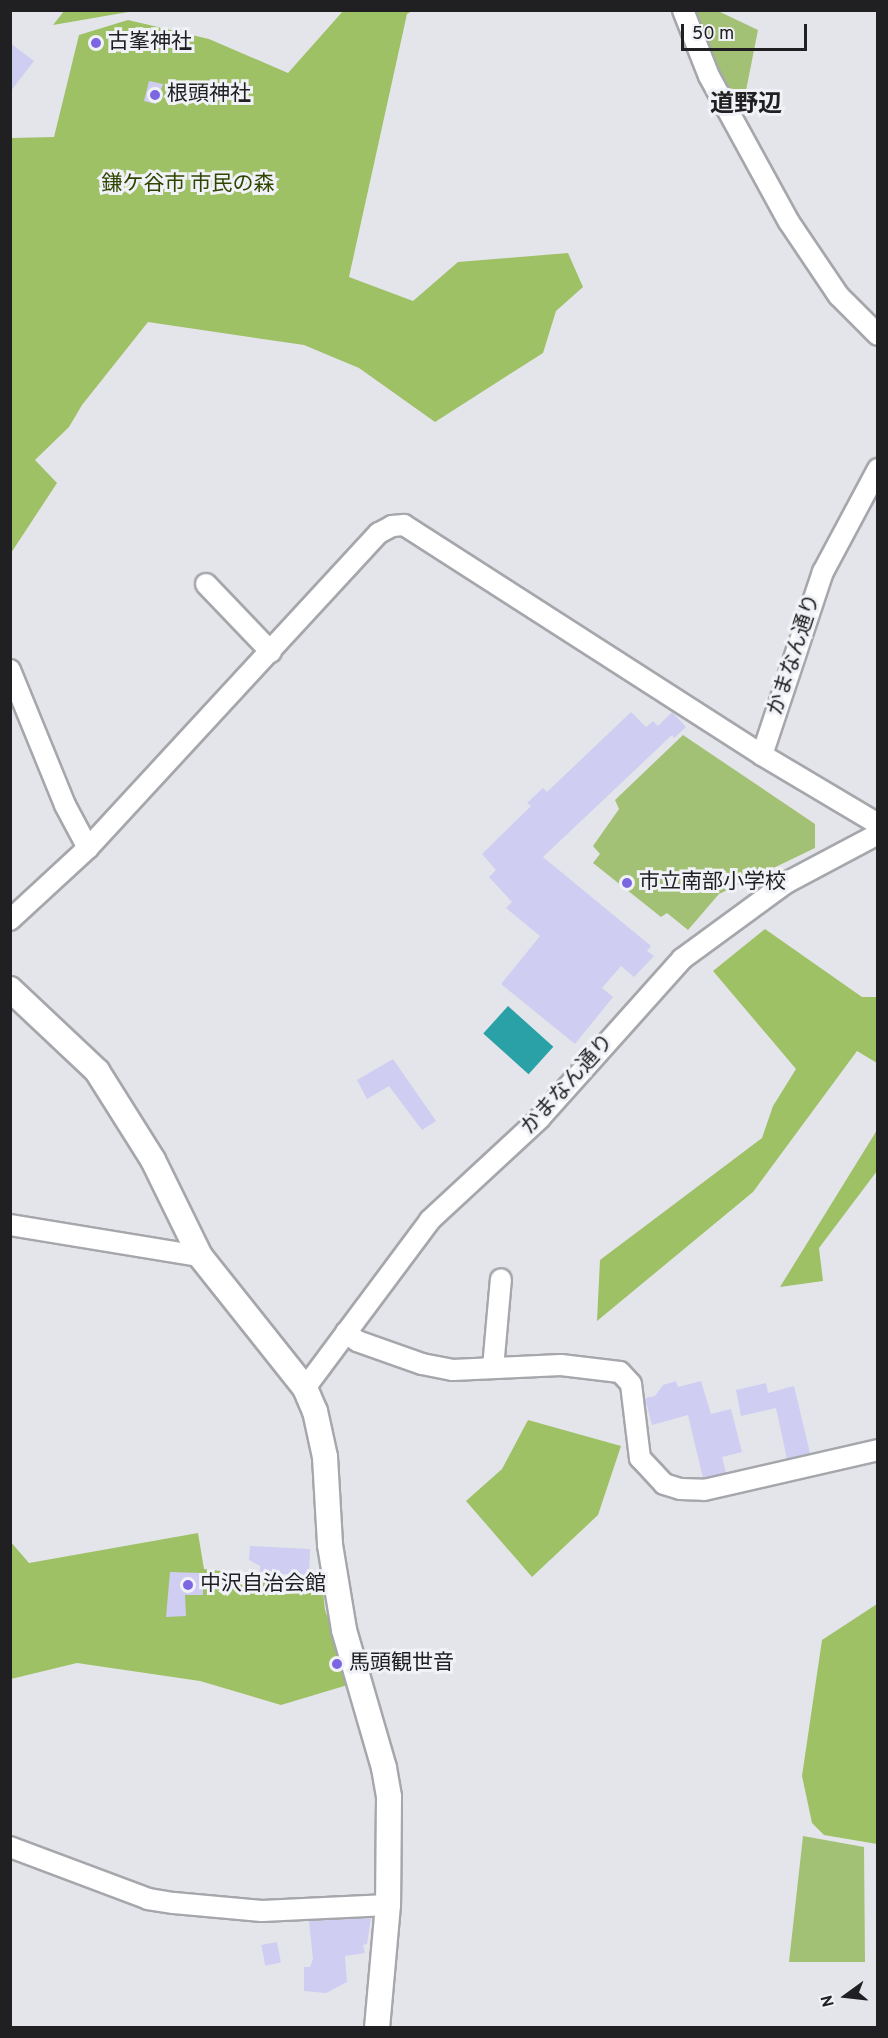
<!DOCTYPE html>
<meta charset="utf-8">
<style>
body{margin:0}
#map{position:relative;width:888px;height:2038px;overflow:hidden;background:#e4e5ea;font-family:Overpass,"Noto Sans JP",sans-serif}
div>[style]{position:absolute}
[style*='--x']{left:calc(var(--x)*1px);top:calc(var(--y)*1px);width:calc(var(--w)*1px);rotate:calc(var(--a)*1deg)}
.green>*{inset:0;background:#a3c174}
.forest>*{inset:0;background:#9ec166}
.water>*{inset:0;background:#2aa1a6;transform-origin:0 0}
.building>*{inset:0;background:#cfcdf1;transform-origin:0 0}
.roads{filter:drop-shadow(2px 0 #a6a7ac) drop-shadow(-2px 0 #a6a7ac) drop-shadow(0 2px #a6a7ac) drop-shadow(0 -2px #a6a7ac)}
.minor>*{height:20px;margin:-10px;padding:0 10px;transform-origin:10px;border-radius:10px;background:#fff}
.tertiary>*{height:24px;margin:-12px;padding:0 12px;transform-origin:12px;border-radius:12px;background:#fff}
.dots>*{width:16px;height:16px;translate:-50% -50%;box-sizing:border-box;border:3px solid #f1f2f7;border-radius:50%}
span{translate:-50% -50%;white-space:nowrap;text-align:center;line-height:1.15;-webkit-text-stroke:6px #f1f2f7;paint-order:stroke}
.poi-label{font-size:21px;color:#202022}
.left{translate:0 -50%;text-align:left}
.park-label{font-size:21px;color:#304500}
.street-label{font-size:21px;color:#202022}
.quarter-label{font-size:24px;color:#202022;font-weight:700}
.frame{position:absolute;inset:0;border:12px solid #202022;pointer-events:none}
.north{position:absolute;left:816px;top:1966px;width:60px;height:60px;-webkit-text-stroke:4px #f1f2f7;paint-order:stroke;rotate:255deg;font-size:16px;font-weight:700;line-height:24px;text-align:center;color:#202022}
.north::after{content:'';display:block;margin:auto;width:21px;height:27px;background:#202022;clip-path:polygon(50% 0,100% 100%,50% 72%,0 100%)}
.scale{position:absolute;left:681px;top:24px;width:126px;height:27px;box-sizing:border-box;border:3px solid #202022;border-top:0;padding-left:8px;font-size:18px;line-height:21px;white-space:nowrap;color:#202022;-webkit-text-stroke:4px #f1f2f7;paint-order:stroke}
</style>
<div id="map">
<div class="green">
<div style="clip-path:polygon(685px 11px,718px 11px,758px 30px,741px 116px)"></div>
<div style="clip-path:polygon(683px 735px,815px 824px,815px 848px,719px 894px,688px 930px,667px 913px,661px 917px,593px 863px,600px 854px,593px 846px,619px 809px,615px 800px)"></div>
<div style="clip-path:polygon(803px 1836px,864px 1847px,865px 1962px,789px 1962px)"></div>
</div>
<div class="forest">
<div style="clip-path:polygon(64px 11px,64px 10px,134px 11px,53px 25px)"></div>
<div style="clip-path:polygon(343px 11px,412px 11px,407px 14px,349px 277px,413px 301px,458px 262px,568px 253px,583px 287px,556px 311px,543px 353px,435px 422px,359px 368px,304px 345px,148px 322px,82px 405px,69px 427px,35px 460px,57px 483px,11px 553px,11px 138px,54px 137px,79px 35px,128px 20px,209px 39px,288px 73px)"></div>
<div style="clip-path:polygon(765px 929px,862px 997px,877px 997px,877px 1063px,857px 1051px,753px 1192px,597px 1321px,600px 1260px,762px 1138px,773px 1106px,796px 1069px,713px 971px)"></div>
<div style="clip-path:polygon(877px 1130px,877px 1171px,819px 1248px,823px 1281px,780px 1287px)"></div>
<div style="clip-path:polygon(528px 1420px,621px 1446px,598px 1515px,532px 1577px,466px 1501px,502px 1469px)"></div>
<div style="clip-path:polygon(198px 1533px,204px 1569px,254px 1575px,269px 1586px,322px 1582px,325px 1610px,351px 1684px,281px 1705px,200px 1681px,77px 1663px,11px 1679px,10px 1541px,29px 1563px)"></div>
<div style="clip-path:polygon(877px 1604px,878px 1605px,877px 1844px,824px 1835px,812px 1823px,802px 1776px,822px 1640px)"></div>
</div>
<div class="water">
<div style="left:508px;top:1006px;width:61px;height:37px;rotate:42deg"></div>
</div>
<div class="building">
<div style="clip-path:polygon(10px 43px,34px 61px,10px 92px)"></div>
<div style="clip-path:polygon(149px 81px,163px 84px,156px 104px,144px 101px)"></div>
<div style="clip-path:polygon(631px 712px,646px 727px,653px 721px,658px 726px,672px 712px,686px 727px,674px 738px,672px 735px,543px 857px,651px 946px,647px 951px,654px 956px,634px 977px,621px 966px,602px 988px,613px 997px,575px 1044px,501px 984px,540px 936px,506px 908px,512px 902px,489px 877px,496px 870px,482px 854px,531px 806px,527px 803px,543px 788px,547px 792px)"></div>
<div style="clip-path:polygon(393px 1059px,436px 1121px,422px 1130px,389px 1086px,367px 1099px,357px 1080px)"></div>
<div style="clip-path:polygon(676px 1381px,678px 1387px,701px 1381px,711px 1414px,731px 1409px,742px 1452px,722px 1457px,726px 1473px,703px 1478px,688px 1415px,652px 1425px,645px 1398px,655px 1396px,663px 1385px)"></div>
<div style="clip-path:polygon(766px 1383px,768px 1393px,794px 1386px,810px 1453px,787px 1459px,776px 1408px,741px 1416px,736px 1390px)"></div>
<div style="clip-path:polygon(250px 1546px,310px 1549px,309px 1575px,260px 1573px,260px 1566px,249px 1560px)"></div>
<div style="clip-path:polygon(170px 1572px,203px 1573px,203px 1595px,185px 1595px,186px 1616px,166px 1617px)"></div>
<div style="clip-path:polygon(371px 1918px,367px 1944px,363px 1945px,365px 1953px,345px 1956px,347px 1982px,326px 1993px,304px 1991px,304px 1967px,310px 1967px,313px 1959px,309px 1921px)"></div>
<div style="left:277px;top:1942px;width:21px;height:16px;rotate:79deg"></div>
</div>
<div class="roads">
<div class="minor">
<div style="--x:683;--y:10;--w:71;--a:68.5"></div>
<div style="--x:709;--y:76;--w:166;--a:61.3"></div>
<div style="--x:789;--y:222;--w:89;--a:56"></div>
<div style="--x:839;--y:296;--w:55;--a:45"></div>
<div style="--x:206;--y:584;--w:94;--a:46.3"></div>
<div style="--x:10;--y:670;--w:146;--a:67.8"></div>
<div style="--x:65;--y:805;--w:49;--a:61.9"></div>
<div style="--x:762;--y:755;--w:193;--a:-71.6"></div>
<div style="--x:823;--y:572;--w:117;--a:-61.9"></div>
<div style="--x:10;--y:920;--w:106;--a:-42.7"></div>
<div style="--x:88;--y:848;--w:429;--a:-47.3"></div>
<div style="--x:379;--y:533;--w:15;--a:-28"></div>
<div style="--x:392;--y:526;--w:12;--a:-5"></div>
<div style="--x:404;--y:525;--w:426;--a:32.7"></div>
<div style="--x:762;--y:755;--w:135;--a:30.7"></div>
<div style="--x:10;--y:1225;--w:193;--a:9.3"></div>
<div style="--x:346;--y:1332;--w:14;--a:39"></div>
<div style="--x:357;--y:1341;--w:69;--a:19.5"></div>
<div style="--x:422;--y:1364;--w:32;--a:11"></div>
<div style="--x:453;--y:1370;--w:108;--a:-2.7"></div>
<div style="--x:561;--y:1365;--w:59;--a:6.8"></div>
<div style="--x:620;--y:1372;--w:16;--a:47"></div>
<div style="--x:631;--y:1384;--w:75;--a:83.1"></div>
<div style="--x:640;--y:1458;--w:35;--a:47"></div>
<div style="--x:664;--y:1484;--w:17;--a:17"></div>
<div style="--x:680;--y:1489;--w:24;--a:2"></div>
<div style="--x:704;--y:1490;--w:179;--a:-12.9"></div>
<div style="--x:493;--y:1368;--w:89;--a:-84.9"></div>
<div style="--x:305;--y:1388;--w:209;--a:-53.3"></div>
<div style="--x:430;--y:1220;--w:150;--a:-42.8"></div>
<div style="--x:540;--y:1118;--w:213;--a:-48.2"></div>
<div style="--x:682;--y:959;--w:129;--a:-36.2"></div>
<div style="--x:786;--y:883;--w:104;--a:-28"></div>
<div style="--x:10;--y:1847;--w:147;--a:20.6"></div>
<div style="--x:148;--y:1899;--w:26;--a:9"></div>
<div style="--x:174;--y:1903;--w:88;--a:5.2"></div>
<div style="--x:262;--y:1911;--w:126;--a:-2.7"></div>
</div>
<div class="tertiary">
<div style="--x:10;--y:989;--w:120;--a:43.3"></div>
<div style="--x:97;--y:1071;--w:105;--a:57.8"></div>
<div style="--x:153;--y:1160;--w:107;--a:63.9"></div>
<div style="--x:200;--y:1256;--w:169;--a:51.5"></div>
<div style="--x:305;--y:1388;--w:25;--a:67"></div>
<div style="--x:315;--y:1411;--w:47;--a:77.7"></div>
<div style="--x:325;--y:1457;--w:88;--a:86.7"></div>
<div style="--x:330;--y:1545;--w:86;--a:80.6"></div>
<div style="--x:344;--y:1630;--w:144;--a:73.8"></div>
<div style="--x:384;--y:1768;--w:29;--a:80"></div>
<div style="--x:389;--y:1797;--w:108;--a:90.5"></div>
<div style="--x:388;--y:1905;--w:123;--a:95.1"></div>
</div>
</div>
<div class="dots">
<div style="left:96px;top:43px;background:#7c66e1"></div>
<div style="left:155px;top:95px;background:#7c66e1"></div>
<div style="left:627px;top:883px;background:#7c66e1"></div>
<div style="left:188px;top:1585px;background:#7c66e1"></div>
<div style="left:337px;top:1664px;background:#7c66e1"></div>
</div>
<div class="poi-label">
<span class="left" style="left:108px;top:43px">古峯神社</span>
<span class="left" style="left:167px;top:95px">根頭神社</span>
<span class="left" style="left:639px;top:883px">市立南部小学校</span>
<span class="left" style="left:200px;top:1585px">中沢自治会館</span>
<span class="left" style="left:349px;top:1664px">馬頭観世音</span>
</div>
<div class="park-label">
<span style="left:188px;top:185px">鎌ケ谷市 市民の森</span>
</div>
<div class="street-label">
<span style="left:795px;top:655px;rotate:-72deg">かまなん通り</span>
<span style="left:568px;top:1085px;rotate:-48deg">かまなん通り</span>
</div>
<div class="quarter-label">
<span style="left:746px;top:106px">道野辺</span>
</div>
<div class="frame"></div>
<div class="north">N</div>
<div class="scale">50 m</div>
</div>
